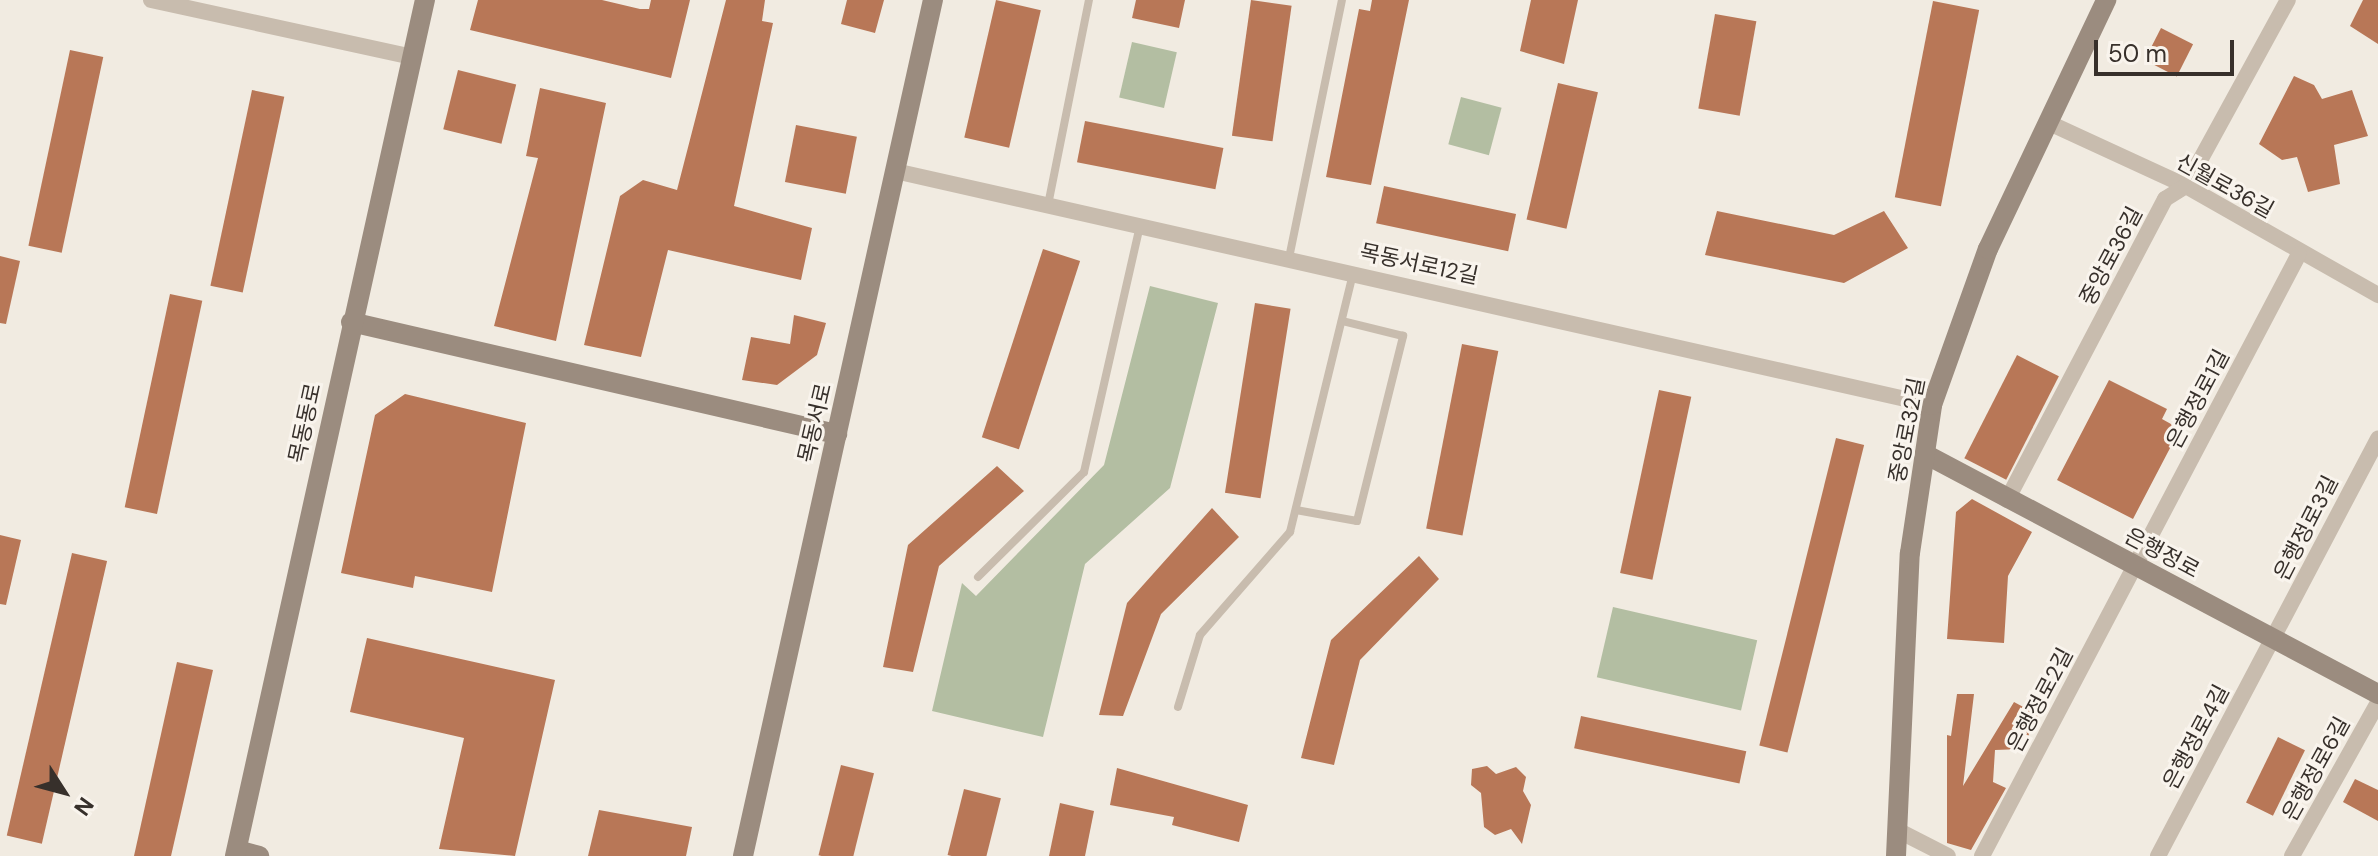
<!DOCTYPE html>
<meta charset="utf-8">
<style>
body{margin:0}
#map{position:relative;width:2378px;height:856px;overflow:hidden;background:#f1ebe1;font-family:"DM Sans","Noto Sans KR",sans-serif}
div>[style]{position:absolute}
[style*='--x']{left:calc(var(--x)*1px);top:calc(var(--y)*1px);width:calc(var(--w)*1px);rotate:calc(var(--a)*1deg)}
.green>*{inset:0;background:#b3bea2;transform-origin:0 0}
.building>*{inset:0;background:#b87757;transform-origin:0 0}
.lane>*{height:8px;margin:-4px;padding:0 4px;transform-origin:4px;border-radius:4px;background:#c8bcae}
.street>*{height:16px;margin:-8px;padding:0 8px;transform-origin:8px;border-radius:8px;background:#c8bcae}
.secondary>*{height:20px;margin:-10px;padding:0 10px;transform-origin:10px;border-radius:10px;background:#9b8c7f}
span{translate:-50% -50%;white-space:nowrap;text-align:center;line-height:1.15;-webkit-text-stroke:6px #f9f4ed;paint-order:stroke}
.street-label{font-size:22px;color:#37302b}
.north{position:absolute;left:24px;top:752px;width:80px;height:80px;-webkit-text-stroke:6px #f9f4ed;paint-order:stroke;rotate:126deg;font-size:22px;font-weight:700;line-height:32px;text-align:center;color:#37302b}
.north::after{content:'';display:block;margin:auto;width:28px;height:36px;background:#37302b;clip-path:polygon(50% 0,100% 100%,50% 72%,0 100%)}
.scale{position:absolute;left:2094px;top:40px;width:140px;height:36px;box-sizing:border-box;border:4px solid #37302b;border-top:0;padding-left:10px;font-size:24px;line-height:28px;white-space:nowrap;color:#37302b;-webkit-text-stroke:6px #f9f4ed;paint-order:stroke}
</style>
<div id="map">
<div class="green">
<div style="left:1132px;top:42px;width:46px;height:57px;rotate:13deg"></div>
<div style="left:1461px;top:97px;width:42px;height:49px;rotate:15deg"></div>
<div style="clip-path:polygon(1150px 286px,1218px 303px,1170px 488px,1085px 564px,1043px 737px,932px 711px,962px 583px,976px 596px,1104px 465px)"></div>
<div style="left:1613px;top:607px;width:148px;height:72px;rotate:13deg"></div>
</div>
<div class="building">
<div style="clip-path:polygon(478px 0,602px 0,640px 9px,649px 9px,651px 0,690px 0,671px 78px,470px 30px)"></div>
<div style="clip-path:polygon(726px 0,765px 0,762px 21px,773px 23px,734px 206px,812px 228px,801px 280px,668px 250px,641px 357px,584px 345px,620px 196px,643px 180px,677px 190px)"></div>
<div style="clip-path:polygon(847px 0,884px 0,875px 33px,841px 24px)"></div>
<div style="left:996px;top:0;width:46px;height:141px;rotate:13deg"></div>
<div style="clip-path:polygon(1136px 0,1185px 0,1179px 28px,1132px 18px)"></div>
<div style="left:1251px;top:0;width:41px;height:137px;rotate:8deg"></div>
<div style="clip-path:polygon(1372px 0,1409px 0,1371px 185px,1326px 177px,1359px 9px,1370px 11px)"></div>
<div style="clip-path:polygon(1531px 0,1578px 0,1564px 64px,1520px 51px)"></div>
<div style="clip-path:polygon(2363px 0,2378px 0,2378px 44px,2350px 26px)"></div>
<div style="left:1933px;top:1px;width:47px;height:200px;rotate:11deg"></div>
<div style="left:1715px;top:14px;width:42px;height:96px;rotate:10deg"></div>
<div style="left:2161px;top:28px;width:36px;height:36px;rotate:27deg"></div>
<div style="left:70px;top:50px;width:34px;height:200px;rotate:12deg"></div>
<div style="left:458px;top:70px;width:60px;height:61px;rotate:14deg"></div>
<div style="clip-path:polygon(2294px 76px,2314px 85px,2322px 99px,2352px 90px,2368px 136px,2334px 145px,2340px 184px,2308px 192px,2297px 157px,2282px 160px,2259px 144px)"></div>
<div style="left:1558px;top:83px;width:41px;height:140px;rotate:13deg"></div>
<div style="clip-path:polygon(540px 88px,606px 103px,556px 341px,494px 326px,538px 158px,526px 156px)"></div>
<div style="left:252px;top:90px;width:33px;height:200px;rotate:12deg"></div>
<div style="left:1085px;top:121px;width:141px;height:42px;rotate:11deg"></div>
<div style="left:796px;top:125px;width:62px;height:58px;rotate:11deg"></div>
<div style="left:1384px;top:186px;width:135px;height:38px;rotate:12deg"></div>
<div style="clip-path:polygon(1717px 211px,1834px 235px,1884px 211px,1908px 248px,1844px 283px,1705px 255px)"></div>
<div style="left:1043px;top:249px;width:39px;height:198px;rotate:18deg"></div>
<div style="clip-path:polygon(0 256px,20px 261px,6px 324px,0 323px)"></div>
<div style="left:170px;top:294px;width:33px;height:218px;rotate:12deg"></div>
<div style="left:1255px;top:303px;width:36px;height:192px;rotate:9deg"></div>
<div style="clip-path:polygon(794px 315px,826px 323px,817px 355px,777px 385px,742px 380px,751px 337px,790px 344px)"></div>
<div style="left:1462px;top:344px;width:37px;height:188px;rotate:11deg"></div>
<div style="left:2017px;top:355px;width:47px;height:116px;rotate:27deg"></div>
<div style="clip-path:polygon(2109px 380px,2167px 409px,2162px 419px,2180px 429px,2133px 519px,2057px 480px)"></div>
<div style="left:1659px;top:390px;width:33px;height:187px;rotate:12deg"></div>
<div style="clip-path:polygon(405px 394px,526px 423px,492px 592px,415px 576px,413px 588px,341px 573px,375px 415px)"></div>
<div style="left:1836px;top:438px;width:29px;height:317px;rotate:14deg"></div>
<div style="clip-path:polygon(997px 466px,1024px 491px,939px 566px,913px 672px,883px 667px,908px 545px)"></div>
<div style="clip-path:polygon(1972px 499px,2032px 532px,2008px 576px,2004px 643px,1947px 639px,1956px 512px)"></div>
<div style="clip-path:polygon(1212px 508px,1239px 537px,1161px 614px,1123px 716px,1099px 715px,1127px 603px)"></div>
<div style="clip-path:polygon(0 535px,21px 540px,6px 605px,0 604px)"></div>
<div style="left:72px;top:553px;width:36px;height:290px;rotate:13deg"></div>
<div style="clip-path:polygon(1419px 556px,1439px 579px,1360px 660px,1334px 765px,1301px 758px,1331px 640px)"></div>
<div style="clip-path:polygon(367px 638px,555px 680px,515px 856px,439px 849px,464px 738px,350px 712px)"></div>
<div style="clip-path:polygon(177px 662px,213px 670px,185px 795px,171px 856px,134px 856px)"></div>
<div style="clip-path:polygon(1957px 694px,1974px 694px,1963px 786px,2014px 702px,2038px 715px,2022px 749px,1995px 750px,1993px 782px,2006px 788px,1971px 850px,1947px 843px,1947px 735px,1951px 736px)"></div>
<div style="left:1581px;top:716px;width:169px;height:33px;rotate:12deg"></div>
<div style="left:2278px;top:737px;width:30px;height:73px;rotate:26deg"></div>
<div style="left:841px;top:765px;width:34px;height:93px;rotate:14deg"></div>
<div style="clip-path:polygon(1487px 766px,1496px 774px,1516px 767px,1526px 777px,1523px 791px,1531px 805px,1522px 844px,1511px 829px,1495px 835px,1484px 827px,1481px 793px,1471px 785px,1472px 769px)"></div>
<div style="clip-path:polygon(1117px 768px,1248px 805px,1239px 842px,1172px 825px,1174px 817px,1110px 805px)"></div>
<div style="clip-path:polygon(2355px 779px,2378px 790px,2378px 821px,2343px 802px)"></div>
<div style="left:964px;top:789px;width:38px;height:68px;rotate:14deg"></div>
<div style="clip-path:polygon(1060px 803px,1094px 811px,1085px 856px,1049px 856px)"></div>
<div style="clip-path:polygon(599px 810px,692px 827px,686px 856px,588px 856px)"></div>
</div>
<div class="lane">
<div style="--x:1048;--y:205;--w:209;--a:-78.7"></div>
<div style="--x:1289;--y:258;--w:263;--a:-78.4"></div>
<div style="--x:1296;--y:510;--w:62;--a:10.2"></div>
<div style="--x:1357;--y:521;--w:191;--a:-76"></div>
<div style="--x:1403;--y:336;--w:63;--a:-166.2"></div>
<div style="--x:978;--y:577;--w:149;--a:-44.7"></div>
<div style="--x:1084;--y:472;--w:253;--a:-77.2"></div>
<div style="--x:1178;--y:707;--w:75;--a:-73"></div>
<div style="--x:1200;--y:635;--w:137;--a:-48.9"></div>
<div style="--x:1290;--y:532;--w:267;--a:-76.3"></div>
</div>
<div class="street">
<div style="--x:151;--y:0;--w:267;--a:12.3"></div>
<div style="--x:2047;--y:122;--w:153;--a:24.7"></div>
<div style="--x:2186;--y:186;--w:221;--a:29.6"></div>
<div style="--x:895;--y:171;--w:1063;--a:12.72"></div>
<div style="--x:2007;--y:500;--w:340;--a:-62.3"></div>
<div style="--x:2165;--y:199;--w:25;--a:-32"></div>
<div style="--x:2186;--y:186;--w:212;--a:-61.3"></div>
<div style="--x:1897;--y:830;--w:57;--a:27"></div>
<div style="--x:1982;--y:856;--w:680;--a:-62.23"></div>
<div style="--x:2158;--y:856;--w:472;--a:-62.2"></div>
<div style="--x:2292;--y:856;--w:176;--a:-60.7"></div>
</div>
<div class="secondary">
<div style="--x:351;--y:322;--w:499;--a:13"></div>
<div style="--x:1925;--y:454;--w:513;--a:27.91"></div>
<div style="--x:237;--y:850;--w:23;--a:15"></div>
<div style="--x:235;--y:856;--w:877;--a:-77.49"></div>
<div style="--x:743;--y:856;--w:877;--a:-77.49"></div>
<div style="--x:1896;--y:856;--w:303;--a:-87.4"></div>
<div style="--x:1910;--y:553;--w:150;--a:-81.5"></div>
<div style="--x:1932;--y:405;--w:166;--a:-70.3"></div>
<div style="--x:1988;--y:249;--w:276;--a:-64.6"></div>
</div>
<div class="street-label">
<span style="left:2225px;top:186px;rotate:29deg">신월로36길</span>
<span style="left:2111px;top:256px;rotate:-62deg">중앙로36길</span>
<span style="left:1419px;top:264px;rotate:12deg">목동서로12길</span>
<span style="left:2198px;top:399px;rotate:-62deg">은행정로1길</span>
<span style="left:305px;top:423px;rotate:-78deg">목동동로</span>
<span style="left:815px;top:423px;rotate:-77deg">목동서로</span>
<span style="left:1907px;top:430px;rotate:-79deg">중앙로32길</span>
<span style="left:2306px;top:528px;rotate:-63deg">은행정로3길</span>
<span style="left:2162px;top:553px;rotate:28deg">은행정로</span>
<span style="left:2040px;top:700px;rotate:-62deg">은행정로2길</span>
<span style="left:2196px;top:737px;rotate:-62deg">은행정로4길</span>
<span style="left:2316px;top:769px;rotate:-61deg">은행정로6길</span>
</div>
<div class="north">N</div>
<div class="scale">50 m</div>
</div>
